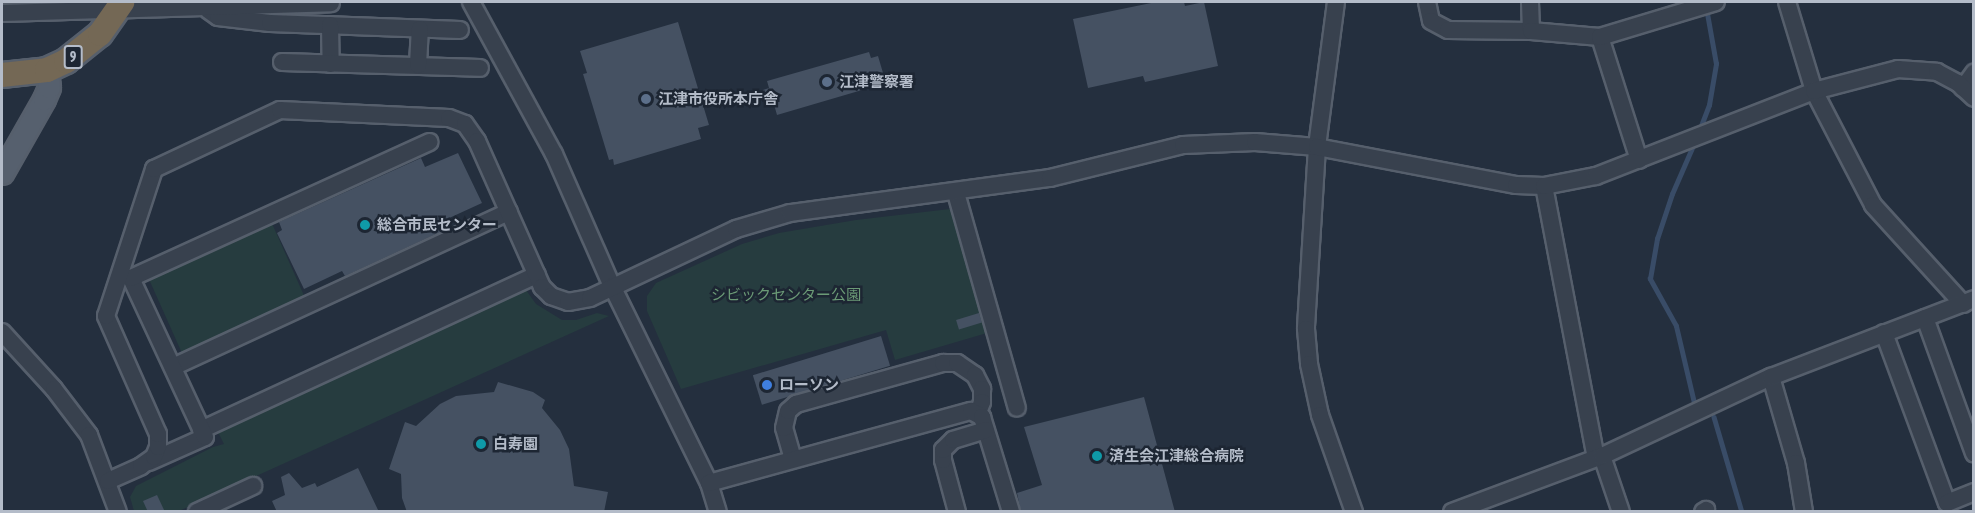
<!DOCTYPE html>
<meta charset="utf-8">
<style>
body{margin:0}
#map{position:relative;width:1975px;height:513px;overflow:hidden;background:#242f3e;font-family:"Asap Condensed","Noto Sans JP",sans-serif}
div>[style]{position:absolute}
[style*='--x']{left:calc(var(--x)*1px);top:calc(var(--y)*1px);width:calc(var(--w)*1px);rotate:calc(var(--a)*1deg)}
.green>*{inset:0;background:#263c3f;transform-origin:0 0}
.stream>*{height:4.5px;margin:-2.25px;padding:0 2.25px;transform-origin:2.25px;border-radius:2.25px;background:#394c67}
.building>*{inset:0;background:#455162;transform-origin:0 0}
.roads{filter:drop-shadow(2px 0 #565f6c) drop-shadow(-2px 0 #565f6c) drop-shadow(0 2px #565f6c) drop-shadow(0 -2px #565f6c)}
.minor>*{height:16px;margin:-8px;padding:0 8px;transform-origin:8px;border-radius:8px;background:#38414e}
.major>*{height:21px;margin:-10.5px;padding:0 10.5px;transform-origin:10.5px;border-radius:10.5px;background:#56606e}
.highway>*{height:24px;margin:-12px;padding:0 12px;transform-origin:12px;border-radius:12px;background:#746855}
.dots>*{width:16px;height:16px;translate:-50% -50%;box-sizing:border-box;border:3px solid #1d2633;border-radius:50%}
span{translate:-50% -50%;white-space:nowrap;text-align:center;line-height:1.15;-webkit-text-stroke:5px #1d2633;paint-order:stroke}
.shield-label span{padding:2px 4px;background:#1d2633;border:2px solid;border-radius:4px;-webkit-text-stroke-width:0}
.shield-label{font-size:14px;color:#b4bcc9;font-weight:700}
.poi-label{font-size:15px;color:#b4bcc9;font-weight:700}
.left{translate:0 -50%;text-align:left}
.park-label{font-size:15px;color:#6b9a76}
.frame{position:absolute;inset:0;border:3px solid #b4bcc9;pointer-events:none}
</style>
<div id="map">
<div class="green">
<div style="clip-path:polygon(950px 209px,987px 333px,895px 360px,886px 330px,681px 389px,647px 311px,647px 296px,656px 283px,742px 244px,779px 233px,856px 220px)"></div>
<div style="left:270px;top:219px;width:88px;height:135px;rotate:66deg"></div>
<div style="clip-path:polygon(526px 290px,536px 304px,562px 320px,576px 320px,597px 313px,609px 316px,179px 511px,134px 511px,130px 497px,136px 486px,213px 447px,224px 444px,218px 432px)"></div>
</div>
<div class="stream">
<div style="--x:1699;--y:131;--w:28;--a:-69"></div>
<div style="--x:1709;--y:105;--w:42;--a:-80.3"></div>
<div style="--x:1716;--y:64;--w:57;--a:-100.1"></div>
<div style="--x:1694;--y:403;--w:79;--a:-103.2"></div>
<div style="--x:1676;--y:326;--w:54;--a:-119"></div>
<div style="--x:1650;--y:279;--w:41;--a:-80.1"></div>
<div style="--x:1657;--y:239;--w:47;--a:-71.6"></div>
<div style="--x:1672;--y:194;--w:58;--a:-66.5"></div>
<div style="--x:1714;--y:417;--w:99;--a:73.6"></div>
</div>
<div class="building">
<div style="clip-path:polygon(1156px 2px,1184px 2px,1185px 6px,1204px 2px,1218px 66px,1145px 82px,1143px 76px,1088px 88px,1073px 19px)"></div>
<div style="clip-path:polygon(678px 22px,709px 125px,698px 128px,701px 139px,614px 165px,613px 159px,609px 160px,583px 74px,587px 73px,580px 51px)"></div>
<div style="clip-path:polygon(869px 52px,871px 58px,878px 56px,886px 83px,777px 115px,773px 101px,767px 102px,763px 90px,769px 88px,767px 81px)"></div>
<div style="clip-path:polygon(458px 153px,482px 203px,447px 219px,451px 227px,345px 276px,342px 271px,304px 289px,277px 233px,282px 230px,279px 222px,421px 158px,425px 167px)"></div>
<div style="left:979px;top:313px;width:10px;height:24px;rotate:73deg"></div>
<div style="left:881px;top:336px;width:31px;height:134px;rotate:73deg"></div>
<div style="clip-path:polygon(498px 382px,533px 392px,545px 400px,542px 408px,560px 430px,569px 449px,574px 486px,608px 492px,604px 512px,407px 512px,402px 498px,401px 474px,389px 469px,405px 422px,416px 426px,440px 404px,456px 396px,494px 392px)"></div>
<div style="clip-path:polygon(1144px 397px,1175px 512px,1021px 512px,1017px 493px,1042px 485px,1024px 427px)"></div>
<div style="clip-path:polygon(358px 468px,379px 512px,277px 512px,272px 501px,285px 495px,281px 477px,289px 473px,302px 488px,315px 483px,317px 487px)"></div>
<div style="clip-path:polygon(157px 495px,165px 512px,148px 512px,143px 501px)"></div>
</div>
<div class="roads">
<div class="minor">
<div style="--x:471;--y:2;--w:173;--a:61.4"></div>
<div style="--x:554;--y:154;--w:144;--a:66.3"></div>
<div style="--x:612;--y:286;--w:220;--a:63.8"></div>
<div style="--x:709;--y:483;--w:30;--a:73"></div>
<div style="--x:1336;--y:2;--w:146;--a:97.5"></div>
<div style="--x:1317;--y:147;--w:182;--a:93.5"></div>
<div style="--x:1306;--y:329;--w:35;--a:85"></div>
<div style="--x:1309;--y:364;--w:52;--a:77.8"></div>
<div style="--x:1320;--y:415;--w:103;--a:70.7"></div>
<div style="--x:1427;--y:2;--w:19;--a:78"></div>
<div style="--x:1431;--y:21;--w:19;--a:28"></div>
<div style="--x:1448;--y:30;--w:83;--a:0.7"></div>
<div style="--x:1530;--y:2;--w:29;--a:88"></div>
<div style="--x:1531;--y:31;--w:69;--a:5"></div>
<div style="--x:1600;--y:37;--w:129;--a:72.4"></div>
<div style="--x:1787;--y:2;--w:93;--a:73.1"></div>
<div style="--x:1814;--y:91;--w:128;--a:62.6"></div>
<div style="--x:1873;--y:205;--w:134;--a:47.7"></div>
<div style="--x:208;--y:10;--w:12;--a:35"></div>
<div style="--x:218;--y:17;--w:52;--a:6.6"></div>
<div style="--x:270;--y:23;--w:190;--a:2.1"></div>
<div style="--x:2;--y:13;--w:329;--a:-1.7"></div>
<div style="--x:330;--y:25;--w:39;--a:89"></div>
<div style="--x:1600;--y:37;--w:121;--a:-16.8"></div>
<div style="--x:282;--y:62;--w:198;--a:1.7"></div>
<div style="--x:418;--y:65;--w:36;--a:-87"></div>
<div style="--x:1963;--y:88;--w:19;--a:-54"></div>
<div style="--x:1544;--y:186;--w:277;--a:79.2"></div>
<div style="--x:956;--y:193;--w:223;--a:74.2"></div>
<div style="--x:1925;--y:318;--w:144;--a:70.1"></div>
<div style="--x:2;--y:332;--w:77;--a:47.6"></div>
<div style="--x:54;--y:389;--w:58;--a:52.7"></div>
<div style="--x:89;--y:435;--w:82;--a:69.4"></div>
<div style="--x:1884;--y:333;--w:181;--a:69.7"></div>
<div style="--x:1947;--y:503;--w:29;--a:-22"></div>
<div style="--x:173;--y:367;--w:370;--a:-24.8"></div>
<div style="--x:1771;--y:377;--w:90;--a:73.8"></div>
<div style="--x:1796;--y:463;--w:50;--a:80.7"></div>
<div style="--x:201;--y:430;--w:370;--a:-24.8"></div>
<div style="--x:1602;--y:456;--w:59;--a:71.3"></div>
<div style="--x:793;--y:459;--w:32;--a:-106"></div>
<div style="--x:784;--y:428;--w:17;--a:-77"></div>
<div style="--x:788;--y:411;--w:11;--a:-41"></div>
<div style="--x:796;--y:404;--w:153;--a:-15.6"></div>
<div style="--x:943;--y:363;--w:14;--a:0"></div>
<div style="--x:957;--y:363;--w:22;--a:34"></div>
<div style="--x:975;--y:375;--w:16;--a:63"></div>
<div style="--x:982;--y:389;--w:13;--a:90"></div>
<div style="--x:982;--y:402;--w:12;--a:110"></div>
<div style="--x:149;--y:462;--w:61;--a:-24.1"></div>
<div style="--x:205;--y:437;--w:175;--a:-115"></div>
<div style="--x:131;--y:278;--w:328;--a:-24.5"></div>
<div style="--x:108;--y:481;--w:36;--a:-24"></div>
<div style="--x:141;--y:466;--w:16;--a:-35"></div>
<div style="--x:154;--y:457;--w:11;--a:-68"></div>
<div style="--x:158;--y:447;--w:13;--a:-90"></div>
<div style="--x:158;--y:434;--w:129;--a:-113.8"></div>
<div style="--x:106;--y:316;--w:155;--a:-71.9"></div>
<div style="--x:154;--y:169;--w:139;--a:-25.1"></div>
<div style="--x:280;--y:110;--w:169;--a:2.7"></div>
<div style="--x:449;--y:118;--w:17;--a:21"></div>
<div style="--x:465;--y:124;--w:21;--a:55"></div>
<div style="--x:477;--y:141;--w:160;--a:66"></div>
<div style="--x:542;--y:287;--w:13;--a:45"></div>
<div style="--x:551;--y:296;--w:18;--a:19"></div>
<div style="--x:568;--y:302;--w:22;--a:-10"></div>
<div style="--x:590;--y:298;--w:161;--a:-25.3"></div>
<div style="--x:736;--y:229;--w:56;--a:-16.5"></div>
<div style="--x:790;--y:213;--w:262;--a:-7.7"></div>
<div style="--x:1050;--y:178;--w:137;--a:-13.9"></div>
<div style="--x:1183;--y:145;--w:72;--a:-2.4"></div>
<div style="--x:1255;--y:142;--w:62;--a:4.6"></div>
<div style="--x:1317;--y:147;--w:203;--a:10.8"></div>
<div style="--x:1516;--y:185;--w:28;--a:2"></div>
<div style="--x:1544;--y:186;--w:53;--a:-10.9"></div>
<div style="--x:1596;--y:176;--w:234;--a:-21.3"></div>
<div style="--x:1814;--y:91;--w:87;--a:-14.7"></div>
<div style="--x:1898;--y:69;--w:39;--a:4"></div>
<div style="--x:1937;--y:72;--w:24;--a:28"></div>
<div style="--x:1958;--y:83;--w:22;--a:43"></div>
<div style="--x:709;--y:483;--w:272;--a:-15.4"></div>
<div style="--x:971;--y:411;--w:13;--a:29"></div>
<div style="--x:982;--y:417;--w:99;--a:73"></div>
<div style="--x:197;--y:512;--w:62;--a:-24.9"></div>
<div style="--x:957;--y:512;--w:54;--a:-105.1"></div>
<div style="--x:943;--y:460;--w:10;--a:-90"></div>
<div style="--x:943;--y:450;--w:14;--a:-45"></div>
<div style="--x:953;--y:440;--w:34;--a:-17"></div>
<div style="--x:1452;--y:512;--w:160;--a:-20.5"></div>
<div style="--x:1602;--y:456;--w:187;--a:-25.1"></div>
<div style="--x:1771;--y:377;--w:217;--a:-21"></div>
<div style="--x:1703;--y:512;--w:4;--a:-34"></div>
</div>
<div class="major">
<div style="--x:2;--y:173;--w:85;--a:-60.4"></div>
<div style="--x:44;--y:99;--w:13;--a:-67"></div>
<div style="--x:49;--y:87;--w:17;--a:-97"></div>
</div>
<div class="highway">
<div style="--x:2;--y:75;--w:45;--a:-6.3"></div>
<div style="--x:47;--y:70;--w:21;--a:-25"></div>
<div style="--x:66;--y:61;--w:43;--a:-38.5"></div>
<div style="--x:100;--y:34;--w:39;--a:-55"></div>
</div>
</div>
<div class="dots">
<div style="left:827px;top:82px;background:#5c6f8a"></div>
<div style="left:646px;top:99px;background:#5c6f8a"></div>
<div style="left:365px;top:225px;background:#0f9aa8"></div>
<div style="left:767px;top:385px;background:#3f7fe0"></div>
<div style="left:481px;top:444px;background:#0f9aa8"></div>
<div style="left:1097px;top:456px;background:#0f9aa8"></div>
</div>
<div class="shield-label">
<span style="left:73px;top:57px">9</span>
</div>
<div class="poi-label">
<span class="left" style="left:839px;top:82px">江津警察署</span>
<span class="left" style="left:658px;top:99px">江津市役所本庁舎</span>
<span class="left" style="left:377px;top:225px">総合市民センター</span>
<span class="left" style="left:779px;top:385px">ローソン</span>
<span class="left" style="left:493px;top:444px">白寿園</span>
<span class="left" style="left:1109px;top:456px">済生会江津総合病院</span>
</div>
<div class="park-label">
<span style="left:786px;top:295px">シビックセンター公園</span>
</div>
<div class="frame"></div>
</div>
